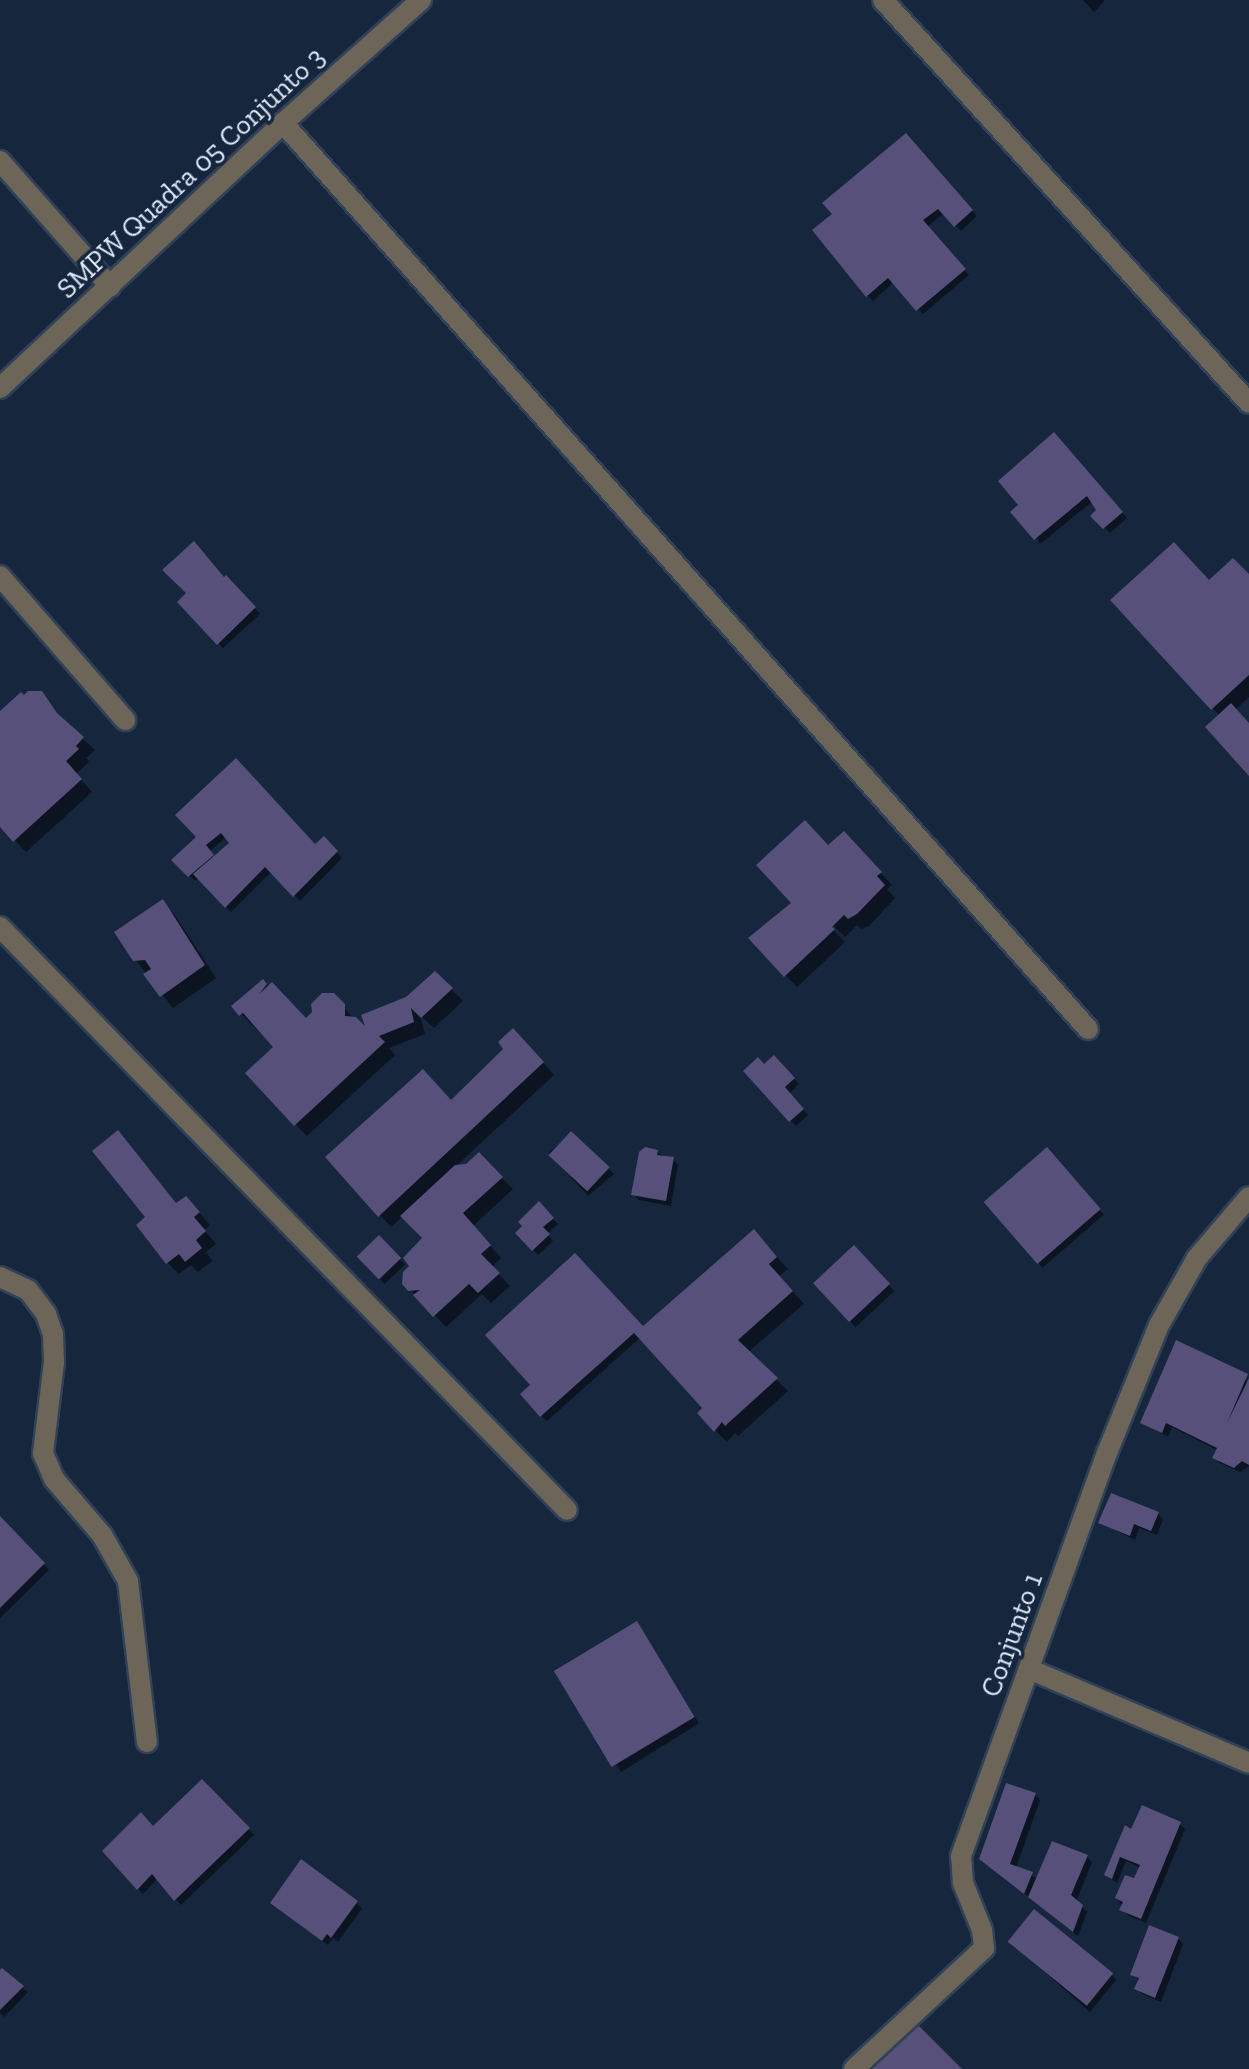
<!DOCTYPE html>
<style>
body{margin:0}
#map{position:relative;width:1249px;height:2069px;overflow:hidden;background:#15263d;font-family:"Zilla Slab",serif}
div>[style]{position:absolute}
[style*='--x']{left:calc(var(--x)*1px);top:calc(var(--y)*1px);width:calc(var(--w)*1px);rotate:calc(var(--a)*1deg)}
.shadow>*{inset:0;background:#0007;transform-origin:0 0}
.building>*{inset:0;background:#57507b;transform-origin:0 0}
.roads{filter:drop-shadow(2px 0 #314258) drop-shadow(-2px 0 #314258) drop-shadow(0 2px #314258) drop-shadow(0 -2px #314258)}
.minor>*{height:20px;margin:-10px;padding:0 10px;transform-origin:10px;border-radius:10px;background:#6d6558}
span{translate:-50% -50%;white-space:nowrap;text-align:center;line-height:1.15;-webkit-text-stroke:7px #15263d;paint-order:stroke}
.street-label{font-size:28px;color:#e0ebfb}
</style>
<div id="map">
<div class="shadow">
<div style="clip-path:polygon(1083px 0,1105px 0,1094px 12px)"></div>
<div style="clip-path:polygon(911px 141px,977px 216px,961px 231px,944px 213px,927px 227px,969px 275px,923px 314px,894px 282px,873px 301px,867px 295px)"></div>
<div style="clip-path:polygon(1059px 440px,1127px 518px,1110px 533px,1093px 516px,1098px 510px,1093px 501px,1040px 544px,1021px 505px)"></div>
<div style="clip-path:polygon(1249px 577px,1249px 697px,1235px 710px,1249px 725px,1249px 773px,1220px 716px,1113px 600px)"></div>
<div style="clip-path:polygon(226px 578px,260px 614px,223px 648px,180px 602px,189px 593px)"></div>
<div style="clip-path:polygon(41px 694px,65px 723px,95px 750px,86px 758px,89px 762px,76px 774px,92px 792px,26px 852px,0 824px,0 714px,24px 698px)"></div>
<div style="clip-path:polygon(evenodd,236px 761px,315px 846px,324px 839px,342px 858px,300px 901px,272px 871px,231px 912px,199px 877px,195px 881px,174px 860px,198px 837px,236px 761px,227px 836px,231px 840px,215px 859px,209px 852px,227px 836px)"></div>
<div style="clip-path:polygon(855px 845px,892px 885px,887px 889px,895px 898px,869px 926px,861px 929px,857px 925px,845px 937px,826px 918px,824px 921px,845px 942px,797px 987px,785px 975px,794px 903px,828px 847px)"></div>
<div style="clip-path:polygon(162px 902px,174px 914px,216px 978px,173px 1008px,135px 959px)"></div>
<div style="clip-path:polygon(263px 981px,306px 1020px,333px 995px,372px 1039px,363px 1016px,451px 989px,463px 1001px,434px 1028px,420px 1015px,425px 1034px,389px 1048px,395px 1055px,307px 1136px,295px 1124px,275px 1047px,234px 1007px)"></div>
<div style="clip-path:polygon(525px 1042px,554px 1075px,455px 1167px,467px 1166px,479px 1155px,513px 1189px,473px 1226px,501px 1258px,492px 1267px,510px 1286px,491px 1303px,482px 1294px,446px 1327px,404px 1283px,424px 1238px,403px 1216px,391px 1227px,328px 1158px,451px 1102px)"></div>
<div style="clip-path:polygon(774px 1058px,799px 1084px,789px 1094px,808px 1115px,796px 1126px,746px 1071px,764px 1066px)"></div>
<div style="clip-path:polygon(118px 1133px,178px 1205px,197px 1210px,210px 1225px,204px 1230px,216px 1244px,206px 1252px,212px 1261px,198px 1272px,191px 1265px,179px 1274px,168px 1263px)"></div>
<div style="clip-path:polygon(571px 1133px,614px 1174px,588px 1196px,549px 1153px)"></div>
<div style="clip-path:polygon(657px 1152px,678px 1164px,671px 1206px,639px 1200px,633px 1194px)"></div>
<div style="left:1052px;top:1155px;width:79px;height:81px;rotate:49deg"></div>
<div style="clip-path:polygon(539px 1204px,558px 1224px,547px 1234px,553px 1241px,538px 1255px,518px 1233px)"></div>
<div style="left:379px;top:1237px;width:38px;height:28px;rotate:47deg"></div>
<div style="clip-path:polygon(765px 1244px,788px 1269px,779px 1276px,804px 1304px,748px 1352px,788px 1391px,738px 1436px,735px 1433px,727px 1442px,715px 1430px,705px 1408px,641px 1337px,547px 1421px,541px 1416px,533px 1385px,488px 1335px,643px 1329px)"></div>
<div style="left:854px;top:1248px;width:59px;height:53px;rotate:47deg"></div>
<div style="clip-path:polygon(1246px 1376px,1249px 1466px,1240px 1472px,1220px 1463px,1214px 1458px,1217px 1450px,1172px 1427px,1168px 1437px,1142px 1422px)"></div>
<div style="clip-path:polygon(1158px 1514px,1163px 1519px,1157px 1535px,1139px 1528px,1135px 1540px,1101px 1523px)"></div>
<div style="clip-path:polygon(0 1519px,49px 1570px,0 1618px)"></div>
<div style="left:637px;top:1624px;width:117px;height:92px;rotate:58deg"></div>
<div style="clip-path:polygon(202px 1781px,254px 1835px,181px 1905px,158px 1878px,143px 1894px,104px 1852px,154px 1828px)"></div>
<div style="clip-path:polygon(1035px 1795px,1040px 1800px,1016px 1868px,1038px 1879px,1087px 1857px,1092px 1862px,1076px 1902px,1087px 1912px,1078px 1936px,987px 1864px)"></div>
<div style="clip-path:polygon(1180px 1824px,1185px 1829px,1146px 1923px,1127px 1915px,1117px 1898px,1135px 1881px,1141px 1868px,1126px 1861px,1117px 1883px,1106px 1875px,1132px 1831px)"></div>
<div style="clip-path:polygon(301px 1862px,362px 1908px,338px 1942px,333px 1938px,328px 1945px,278px 1908px)"></div>
<div style="clip-path:polygon(1178px 1938px,1183px 1944px,1161px 2002px,1142px 1994px,1137px 1989px,1140px 1981px,1133px 1974px)"></div>
<div style="clip-path:polygon(1012px 1943px,1111px 1974px,1116px 1980px,1090px 2012px)"></div>
<div style="clip-path:polygon(0 1973px,28px 1992px,4px 2017px,0 2013px)"></div>
</div>
<div class="building">
<div style="clip-path:polygon(906px 133px,973px 210px,954px 227px,938px 209px,923px 220px,966px 269px,916px 311px,888px 278px,866px 297px,812px 230px,832px 214px,822px 203px)"></div>
<div style="clip-path:polygon(1054px 432px,1123px 512px,1103px 529px,1090px 516px,1096px 510px,1087px 496px,1034px 540px,1010px 512px,1018px 505px,998px 481px)"></div>
<div style="clip-path:polygon(194px 541px,224px 577px,226px 575px,256px 607px,217px 645px,177px 602px,186px 593px,162px 570px)"></div>
<div style="clip-path:polygon(1174px 542px,1209px 580px,1233px 558px,1249px 574px,1249px 675px,1211px 710px,1110px 600px)"></div>
<div style="clip-path:polygon(28px 691px,42px 691px,57px 713px,84px 737px,76px 746px,79px 749px,66px 761px,82px 779px,13px 842px,0 827px,0 711px,21px 692px,24px 695px)"></div>
<div style="clip-path:polygon(1231px 703px,1249px 723px,1249px 776px,1205px 727px)"></div>
<div style="clip-path:polygon(236px 758px,315px 844px,324px 836px,338px 851px,293px 897px,265px 867px,225px 908px,193px 874px,229px 843px,221px 833px,206px 845px,214px 855px,188px 877px,171px 860px,196px 837px,175px 815px)"></div>
<div style="clip-path:polygon(805px 820px,828px 845px,844px 831px,882px 872px,877px 876px,885px 885px,857px 914px,848px 919px,844px 915px,832px 927px,835px 929px,784px 977px,748px 938px,791px 903px,756px 865px)"></div>
<div style="clip-path:polygon(163px 899px,205px 965px,160px 997px,143px 974px,151px 969px,145px 960px,133px 961px,114px 932px)"></div>
<div style="clip-path:polygon(435px 971px,453px 988px,421px 1018px,411px 1008px,414px 1022px,379px 1036px,385px 1042px,294px 1126px,245px 1073px,273px 1047px,243px 1013px,239px 1016px,231px 1006px,263px 979px,267px 984px,259px 994px,272px 982px,306px 1018px,312px 1012px,311px 1004px,322px 993px,334px 993px,345px 1004px,345px 1016px,356px 1017px,365px 1026px,361px 1015px,406px 997px)"></div>
<div style="clip-path:polygon(513px 1028px,544px 1062px,378px 1217px,325px 1157px,423px 1069px,451px 1100px,503px 1049px,498px 1042px)"></div>
<div style="clip-path:polygon(774px 1055px,795px 1078px,785px 1087px,804px 1109px,789px 1122px,743px 1071px,758px 1057px,764px 1064px)"></div>
<div style="clip-path:polygon(118px 1130px,176px 1203px,186px 1196px,200px 1212px,194px 1217px,206px 1231px,196px 1240px,202px 1248px,185px 1262px,179px 1254px,166px 1264px,136px 1225px,145px 1217px,92px 1151px)"></div>
<div style="left:571px;top:1131px;width:53px;height:33px;rotate:43deg"></div>
<div style="clip-path:polygon(645px 1147px,658px 1150px,657px 1155px,674px 1157px,666px 1201px,631px 1195px,639px 1152px)"></div>
<div style="left:1047px;top:1147px;width:82px;height:84px;rotate:49deg"></div>
<div style="clip-path:polygon(479px 1152px,503px 1177px,463px 1213px,491px 1245px,481px 1254px,500px 1273px,478px 1293px,469px 1284px,433px 1317px,413px 1295px,420px 1290px,408px 1291px,402px 1284px,403px 1272px,409px 1266px,403px 1258px,422px 1238px,400px 1216px,455px 1165px,466px 1164px)"></div>
<div style="clip-path:polygon(539px 1201px,554px 1218px,543px 1227px,550px 1234px,532px 1251px,515px 1233px,522px 1226px,518px 1222px)"></div>
<div style="clip-path:polygon(754px 1229px,777px 1257px,769px 1264px,793px 1291px,738px 1340px,778px 1378px,725px 1426px,722px 1422px,714px 1432px,697px 1413px,702px 1408px,634px 1333px,540px 1417px,520px 1394px,530px 1385px,485px 1335px,575px 1253px,643px 1326px)"></div>
<div style="left:379px;top:1235px;width:32px;height:31px;rotate:46deg"></div>
<div style="left:854px;top:1245px;width:53px;height:56px;rotate:47deg"></div>
<div style="clip-path:polygon(1176px 1340px,1248px 1374px,1227px 1423px,1249px 1378px,1249px 1465px,1242px 1461px,1234px 1468px,1212px 1458px,1217px 1448px,1166px 1423px,1162px 1433px,1140px 1423px)"></div>
<div style="clip-path:polygon(1111px 1493px,1159px 1512px,1151px 1531px,1134px 1524px,1130px 1536px,1098px 1523px)"></div>
<div style="clip-path:polygon(0 1516px,45px 1563px,0 1608px)"></div>
<div style="left:637px;top:1621px;width:112px;height:97px;rotate:59deg"></div>
<div style="clip-path:polygon(202px 1779px,250px 1828px,174px 1901px,152px 1874px,137px 1890px,102px 1851px,141px 1812px,153px 1826px)"></div>
<div style="clip-path:polygon(1006px 1783px,1036px 1793px,1010px 1864px,1033px 1872px,1024px 1894px,979px 1859px)"></div>
<div style="clip-path:polygon(1142px 1805px,1181px 1822px,1141px 1919px,1119px 1910px,1123px 1902px,1115px 1898px,1125px 1875px,1134px 1878px,1140px 1865px,1120px 1857px,1112px 1879px,1104px 1875px,1125px 1825px,1131px 1829px)"></div>
<div style="clip-path:polygon(1052px 1841px,1088px 1855px,1071px 1895px,1083px 1905px,1073px 1932px,1028px 1897px)"></div>
<div style="clip-path:polygon(301px 1859px,358px 1901px,331px 1938px,327px 1934px,322px 1941px,270px 1903px)"></div>
<div style="left:1034px;top:1909px;width:102px;height:42px;rotate:39deg"></div>
<div style="clip-path:polygon(1149px 1925px,1179px 1937px,1155px 1998px,1134px 1989px,1139px 1978px,1130px 1975px)"></div>
<div style="clip-path:polygon(2px 1968px,24px 1986px,0 2010px,0 1970px)"></div>
<div style="clip-path:polygon(915px 2022px,962px 2069px,864px 2069px)"></div>
</div>
<div class="roads">
<div class="minor">
<div style="--x:883;--y:0;--w:544;--a:47.75"></div>
<div style="--x:283;--y:123;--w:1212;--a:48.38"></div>
<div style="--x:0;--y:161;--w:167;--a:48.7"></div>
<div style="--x:0;--y:388;--w:388;--a:-43.1"></div>
<div style="--x:283;--y:123;--w:185;--a:-41.7"></div>
<div style="--x:0;--y:576;--w:191;--a:49"></div>
<div style="--x:0;--y:927;--w:813;--a:45.8"></div>
<div style="--x:0;--y:1277;--w:31;--a:25"></div>
<div style="--x:28;--y:1290;--w:30;--a:53"></div>
<div style="--x:46;--y:1314;--w:21;--a:71"></div>
<div style="--x:53;--y:1334;--w:28;--a:88"></div>
<div style="--x:54;--y:1362;--w:92;--a:96.9"></div>
<div style="--x:43;--y:1453;--w:28;--a:67"></div>
<div style="--x:54;--y:1479;--w:74;--a:49.4"></div>
<div style="--x:102;--y:1535;--w:53;--a:60.5"></div>
<div style="--x:128;--y:1581;--w:162;--a:83.3"></div>
<div style="--x:1029;--y:1669;--w:239;--a:23.1"></div>
<div style="--x:854;--y:2069;--w:178;--a:-42.9"></div>
<div style="--x:984;--y:1948;--w:18;--a:-96"></div>
<div style="--x:982;--y:1930;--w:51;--a:-112"></div>
<div style="--x:963;--y:1883;--w:27;--a:-94"></div>
<div style="--x:961;--y:1856;--w:429;--a:-70.1"></div>
<div style="--x:1107;--y:1453;--w:138;--a:-67.9"></div>
<div style="--x:1159;--y:1325;--w:77;--a:-60.4"></div>
<div style="--x:1197;--y:1258;--w:80;--a:-49.6"></div>
</div>
</div>
<div class="street-label">
<span style="left:191px;top:173px;rotate:-43deg">SMPW Quadra 05 Conjunto 3</span>
<span style="left:1012px;top:1635px;rotate:-70deg">Conjunto 1</span>
</div>
</div>
